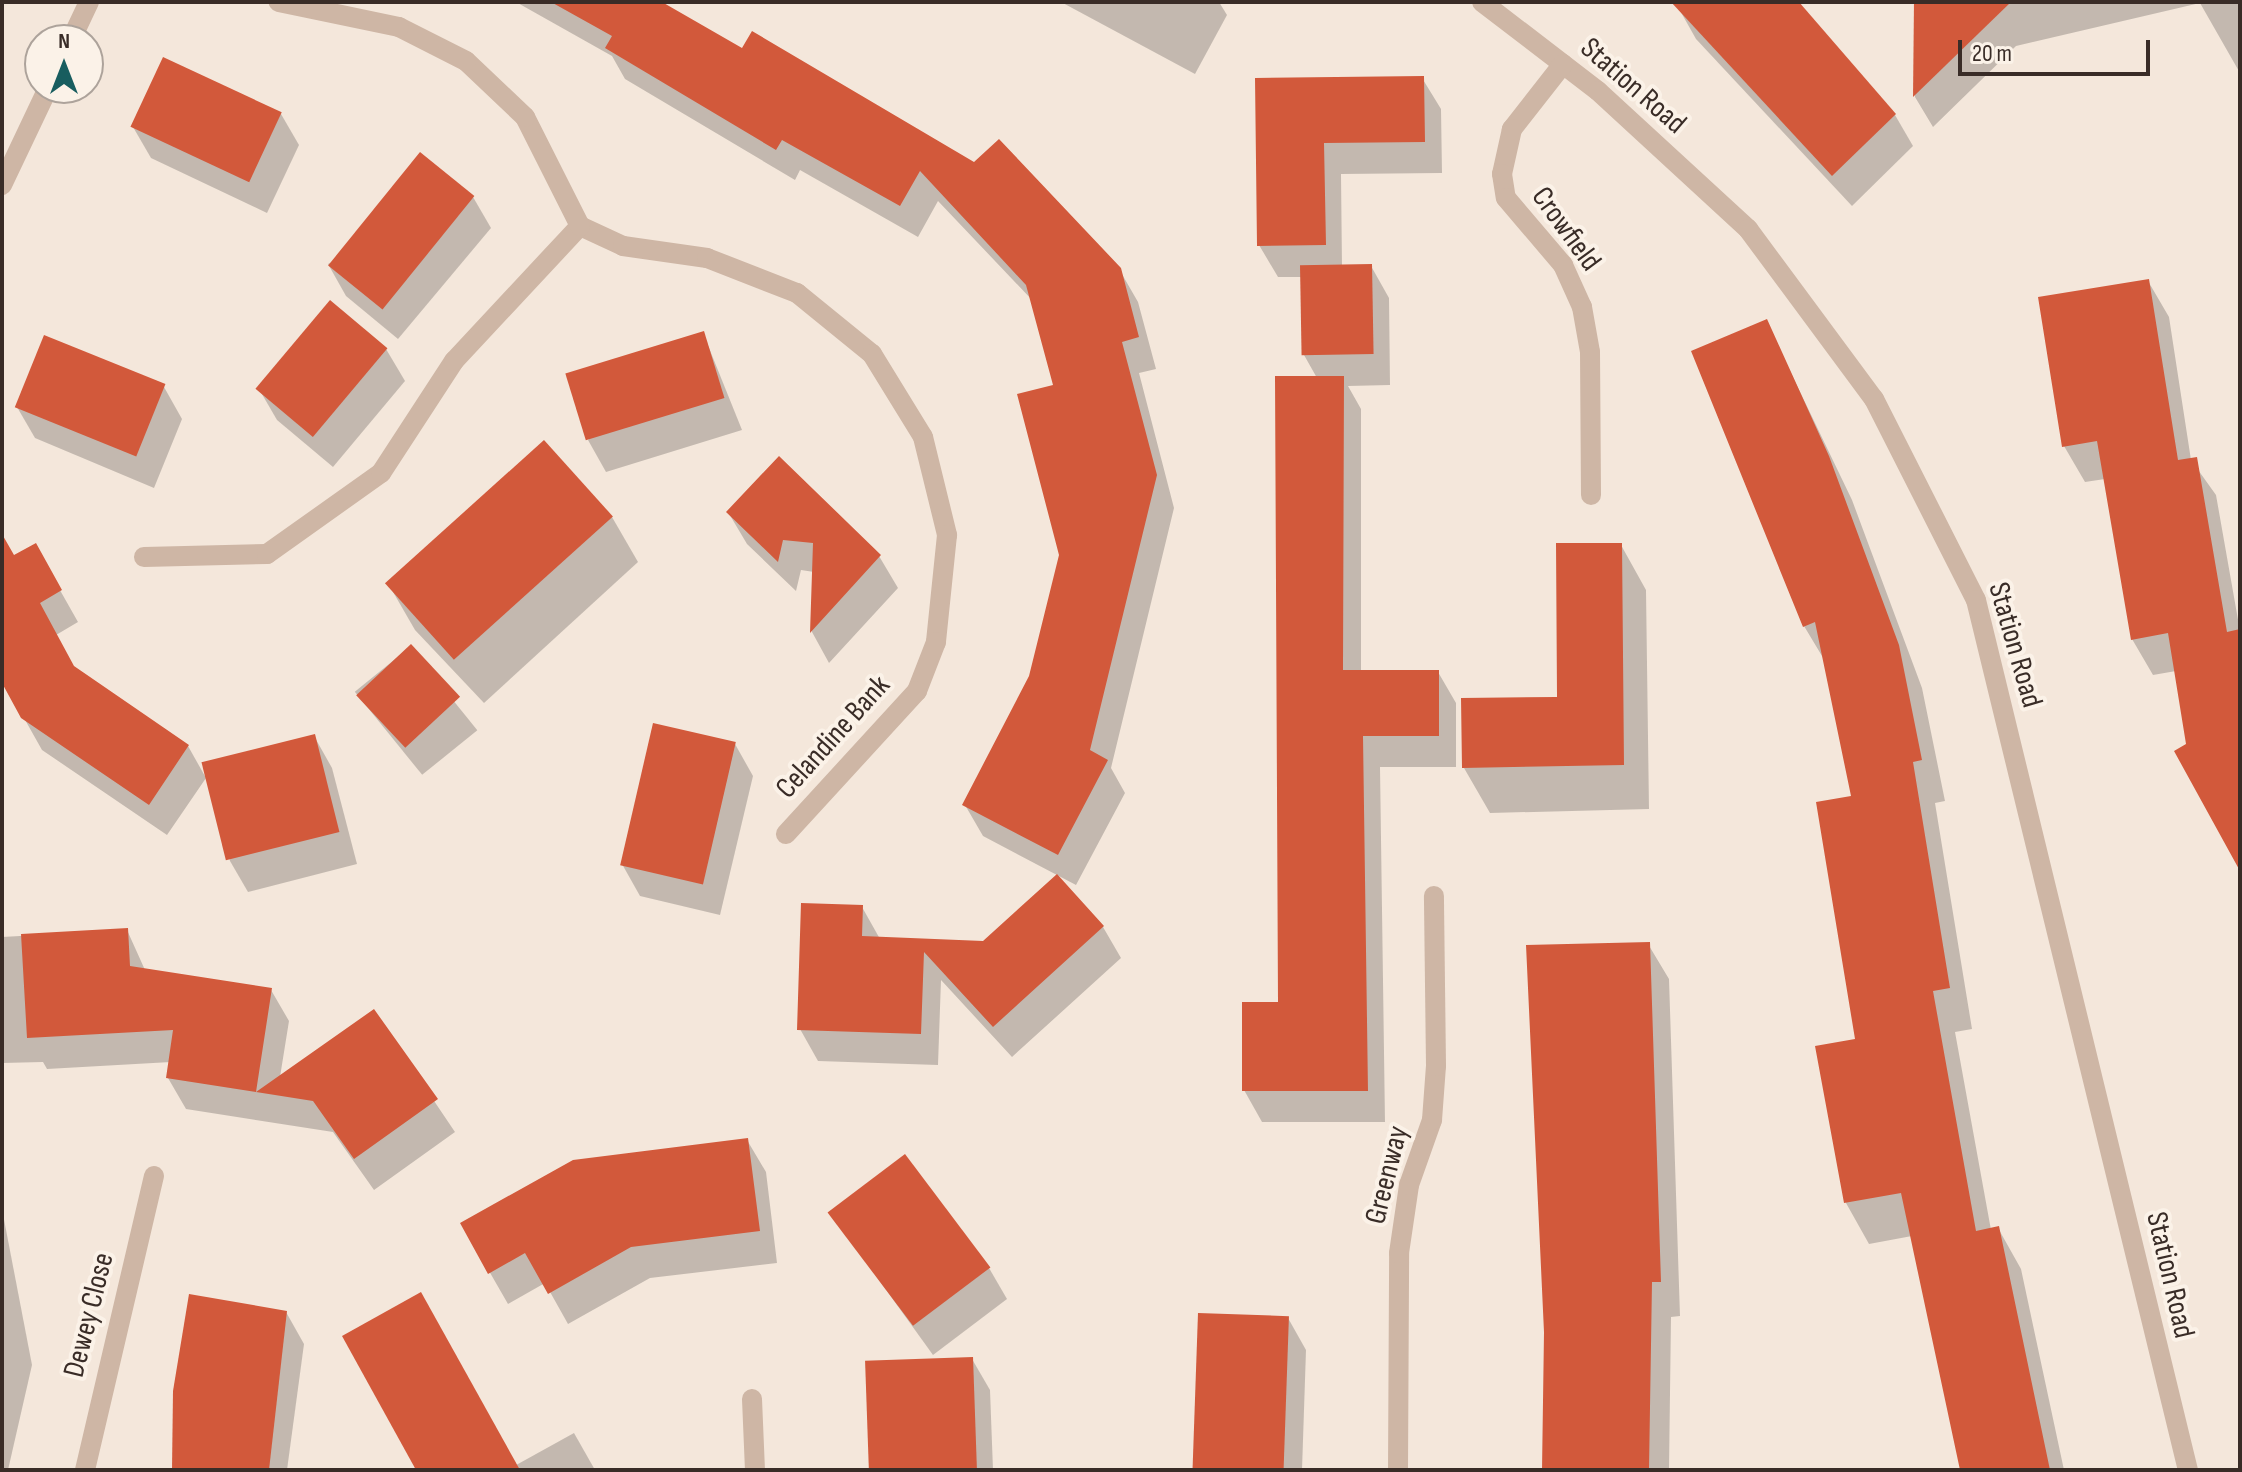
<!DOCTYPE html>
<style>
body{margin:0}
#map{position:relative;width:2242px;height:1472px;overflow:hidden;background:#f4e7db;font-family:"Sofia Sans Condensed",sans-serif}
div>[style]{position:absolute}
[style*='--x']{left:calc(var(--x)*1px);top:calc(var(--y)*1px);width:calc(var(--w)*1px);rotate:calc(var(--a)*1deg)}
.shadow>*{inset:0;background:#0003;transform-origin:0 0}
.building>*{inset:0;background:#d2593b;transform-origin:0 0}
.minor>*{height:20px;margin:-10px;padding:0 10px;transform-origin:10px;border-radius:10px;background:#ceb6a5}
span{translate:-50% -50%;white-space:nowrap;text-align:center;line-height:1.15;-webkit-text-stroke:8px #fbf2e8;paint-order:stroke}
.street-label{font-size:30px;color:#392c27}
.frame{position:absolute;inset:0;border:4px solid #392c27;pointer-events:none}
.north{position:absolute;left:24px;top:24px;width:80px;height:80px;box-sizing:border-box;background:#fbf2e8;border:2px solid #ada39b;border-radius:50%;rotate:0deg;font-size:22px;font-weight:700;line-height:32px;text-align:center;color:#392c27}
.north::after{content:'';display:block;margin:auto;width:28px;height:36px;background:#185d5f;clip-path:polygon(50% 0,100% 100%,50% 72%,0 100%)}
.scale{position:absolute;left:1958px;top:40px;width:192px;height:36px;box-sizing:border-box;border:4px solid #392c27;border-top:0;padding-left:10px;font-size:24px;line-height:28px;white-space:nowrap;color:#392c27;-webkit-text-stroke:6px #fbf2e8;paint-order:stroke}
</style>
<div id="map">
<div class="shadow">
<div style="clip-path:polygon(516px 2px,658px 2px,1119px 269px,1138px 302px,1156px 369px,1139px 373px,1174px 508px,1111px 768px,1125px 793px,1076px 885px,983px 836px,965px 805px,1031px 677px,1061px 555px,1055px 386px,1033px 301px,938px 201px,918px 237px,800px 170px,795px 180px,625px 79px,612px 56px)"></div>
<div style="clip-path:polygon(1061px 2px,1219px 2px,1227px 15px,1195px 74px)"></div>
<div style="clip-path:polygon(1684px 2px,1796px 2px,1895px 115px,1913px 146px,1852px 206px,1696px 39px,1678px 7px)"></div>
<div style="clip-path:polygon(1916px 2px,2240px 2px,2240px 73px,2200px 3px,2016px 46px,1933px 127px,1915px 97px)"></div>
<div style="clip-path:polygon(1422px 78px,1441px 109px,1442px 173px,1341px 174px,1342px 267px,1371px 266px,1389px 298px,1390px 385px,1348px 386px,1361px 409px,1361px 672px,1438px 672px,1456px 703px,1456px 767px,1380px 767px,1385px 1122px,1262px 1122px,1244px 1090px,1280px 1004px,1317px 378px,1304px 355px,1303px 277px,1278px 277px,1259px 245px,1257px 80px)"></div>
<div style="clip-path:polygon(281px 114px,299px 145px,267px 213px,151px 158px,133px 127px)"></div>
<div style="clip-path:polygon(473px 197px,491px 228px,398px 339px,346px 296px,328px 264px)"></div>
<div style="clip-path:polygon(2148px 281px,2169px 317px,2191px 460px,2216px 495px,2240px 631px,2240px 867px,2188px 745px,2176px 671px,2153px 675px,2132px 639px,2105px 479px,2085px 482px,2064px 446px)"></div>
<div style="clip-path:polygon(1766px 321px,1852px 500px,1922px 688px,1945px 801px,1935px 803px,1972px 1029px,1955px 1032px,1991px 1230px,1998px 1228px,2021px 1269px,2064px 1470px,1962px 1470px,1912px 1236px,1869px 1244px,1846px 1203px,1817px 1047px,1857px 1040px,1854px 798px,1825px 661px,1804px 626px)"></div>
<div style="clip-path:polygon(703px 333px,742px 430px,606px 472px,588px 440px)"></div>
<div style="clip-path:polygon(386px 349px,405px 381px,333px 467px,277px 420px,259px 389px)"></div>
<div style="clip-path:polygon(164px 387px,182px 419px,154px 488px,35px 438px,17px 407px)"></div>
<div style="clip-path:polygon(544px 443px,612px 517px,638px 562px,484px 703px,415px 630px,389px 585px)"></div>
<div style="clip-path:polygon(728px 512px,879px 556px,898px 588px,829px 663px,812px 632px,814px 572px,801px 570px,796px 591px,747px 544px)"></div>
<div style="clip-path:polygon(1621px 545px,1646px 590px,1649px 809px,1490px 813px,1464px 768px,1559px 699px)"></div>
<div style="clip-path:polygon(35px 546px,78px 622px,56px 635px,74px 669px,188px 746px,206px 778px,167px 835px,42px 750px,2px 679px,2px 564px)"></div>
<div style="left:410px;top:647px;width:107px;height:71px;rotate:51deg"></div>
<div style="clip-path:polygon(314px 736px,332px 768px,357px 864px,248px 892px,230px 861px,205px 765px)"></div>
<div style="clip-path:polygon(735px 744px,753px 776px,720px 915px,640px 896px,622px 864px)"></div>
<div style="clip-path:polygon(862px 907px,880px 939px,984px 943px,1103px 927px,1121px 958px,1012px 1057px,941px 980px,938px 1065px,818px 1061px,800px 1029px)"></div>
<div style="clip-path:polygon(127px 930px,145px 970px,271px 990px,289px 1021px,280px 1077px,374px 1012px,455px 1132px,374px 1190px,333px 1132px,186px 1109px,168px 1078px,171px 1062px,47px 1069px,43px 1062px,2px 1063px,2px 937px)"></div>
<div style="clip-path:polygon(1648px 944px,1669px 979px,1680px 1316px,1671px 1317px,1669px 1470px,1546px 1470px)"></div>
<div style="clip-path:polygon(747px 1140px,766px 1172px,777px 1263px,650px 1278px,568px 1324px,545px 1283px,508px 1304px,462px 1224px)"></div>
<div style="clip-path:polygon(2px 1209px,32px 1365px,8px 1470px,2px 1470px)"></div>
<div style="clip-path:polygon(830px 1212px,989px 1268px,1007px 1299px,933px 1355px)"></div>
<div style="clip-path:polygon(286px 1312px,304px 1344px,287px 1470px,174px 1470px)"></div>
<div style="clip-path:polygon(1288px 1318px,1306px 1350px,1302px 1470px,1194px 1470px)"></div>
<div style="clip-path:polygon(972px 1359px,990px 1390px,993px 1470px,871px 1470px)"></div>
<div style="clip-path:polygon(574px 1433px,595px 1470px,507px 1470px)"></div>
</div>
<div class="building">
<div style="clip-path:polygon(551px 2px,662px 2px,742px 48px,752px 31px,974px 162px,999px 139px,1121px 268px,1139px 337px,1122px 342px,1157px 475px,1090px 750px,1108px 760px,1058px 855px,962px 805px,1029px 676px,1059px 555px,1017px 394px,1053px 385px,1026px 285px,920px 171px,900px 206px,782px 140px,776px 150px,605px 48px,612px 36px)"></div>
<div style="clip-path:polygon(1671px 2px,1799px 2px,1896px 114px,1832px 176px)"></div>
<div style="clip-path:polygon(1914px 2px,2011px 2px,1913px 97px)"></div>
<div style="left:163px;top:57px;width:131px;height:77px;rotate:25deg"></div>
<div style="clip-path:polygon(1424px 76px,1425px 142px,1324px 143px,1326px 245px,1257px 246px,1255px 78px)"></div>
<div style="left:420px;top:152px;width:70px;height:146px;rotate:39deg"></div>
<div style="left:1372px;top:264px;width:90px;height:72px;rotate:89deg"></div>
<div style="clip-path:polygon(2149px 279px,2178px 460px,2197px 457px,2227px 632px,2240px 629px,2240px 871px,2174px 751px,2186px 744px,2168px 633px,2131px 640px,2097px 441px,2062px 447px,2038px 297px)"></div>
<div style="left:330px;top:300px;width:75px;height:116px;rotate:40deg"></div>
<div style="clip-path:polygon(1767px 319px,1829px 456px,1899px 645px,1922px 760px,1913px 762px,1950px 988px,1933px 991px,1976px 1231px,1999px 1226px,2050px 1470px,1960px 1470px,1901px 1193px,1844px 1203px,1815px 1046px,1855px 1039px,1816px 802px,1851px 796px,1815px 622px,1803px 627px,1691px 351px)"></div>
<div style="left:704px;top:331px;width:70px;height:145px;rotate:73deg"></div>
<div style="left:44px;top:335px;width:131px;height:78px;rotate:22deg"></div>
<div style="clip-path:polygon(1275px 376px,1344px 376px,1343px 670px,1439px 670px,1439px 736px,1363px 736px,1368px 1091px,1242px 1091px,1242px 1002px,1278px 1002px)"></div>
<div style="left:544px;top:440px;width:103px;height:214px;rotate:48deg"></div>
<div style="clip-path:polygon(779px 456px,881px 555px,810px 633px,813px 543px,783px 540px,778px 562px,726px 512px)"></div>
<div style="clip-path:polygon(2px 534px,14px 555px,36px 543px,62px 590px,40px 603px,74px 666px,189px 745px,149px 805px,21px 718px,2px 683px)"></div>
<div style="clip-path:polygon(1556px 543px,1622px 543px,1624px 765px,1462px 768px,1461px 698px,1557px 697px)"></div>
<div style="left:411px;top:644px;width:72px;height:75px;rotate:47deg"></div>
<div style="left:653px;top:723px;width:85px;height:146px;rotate:13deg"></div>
<div style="left:315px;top:734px;width:101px;height:117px;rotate:76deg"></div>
<div style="clip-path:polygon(1057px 874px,1104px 926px,993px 1027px,924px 952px,921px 1034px,797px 1030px,801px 903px,863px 905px,862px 936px,983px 941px)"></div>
<div style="clip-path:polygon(128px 928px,130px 966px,272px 988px,256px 1092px,166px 1078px,173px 1030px,27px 1038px,21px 934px)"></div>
<div style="clip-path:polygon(1650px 942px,1661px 1282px,1652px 1282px,1649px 1470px,1542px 1470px,1544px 1332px,1526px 945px)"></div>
<div style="clip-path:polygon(374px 1009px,438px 1099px,354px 1159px,313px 1101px,256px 1092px)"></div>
<div style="clip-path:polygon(748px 1138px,760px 1231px,631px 1247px,548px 1294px,525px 1253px,488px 1274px,460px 1223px,573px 1160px)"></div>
<div style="left:905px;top:1154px;width:142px;height:97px;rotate:53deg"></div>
<div style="clip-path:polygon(421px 1292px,520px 1470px,416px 1470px,342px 1336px)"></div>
<div style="clip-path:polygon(189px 1294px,287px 1311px,269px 1470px,172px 1470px,173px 1391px)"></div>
<div style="left:1198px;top:1313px;width:91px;height:157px;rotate:2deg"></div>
<div style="left:973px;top:1357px;width:113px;height:108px;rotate:88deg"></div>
</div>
<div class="minor">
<div style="--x:1482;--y:2;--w:146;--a:37.5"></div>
<div style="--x:1598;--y:91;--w:204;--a:42.6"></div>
<div style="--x:1748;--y:229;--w:212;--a:53.5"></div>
<div style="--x:1874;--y:399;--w:225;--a:63.1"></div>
<div style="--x:1976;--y:600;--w:895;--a:76.31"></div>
<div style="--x:71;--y:40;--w:42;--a:-64.7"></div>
<div style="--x:1563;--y:64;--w:83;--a:128.1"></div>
<div style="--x:1512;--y:129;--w:46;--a:102.5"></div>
<div style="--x:1502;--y:174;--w:24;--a:81"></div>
<div style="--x:1506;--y:198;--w:88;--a:49.6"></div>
<div style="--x:1563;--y:265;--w:46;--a:65.7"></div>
<div style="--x:1582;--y:307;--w:46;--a:79.9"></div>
<div style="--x:1590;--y:352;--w:143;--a:89.6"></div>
<div style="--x:2;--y:185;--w:107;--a:-64.6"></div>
<div style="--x:580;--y:226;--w:47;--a:24.9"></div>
<div style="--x:623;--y:246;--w:85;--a:8.1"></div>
<div style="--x:707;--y:258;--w:97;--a:21.3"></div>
<div style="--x:797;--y:293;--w:97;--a:39.1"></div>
<div style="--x:872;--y:354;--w:97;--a:58.4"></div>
<div style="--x:923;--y:437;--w:101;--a:76.2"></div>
<div style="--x:947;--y:535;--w:108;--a:95.9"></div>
<div style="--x:936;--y:642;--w:53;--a:111.2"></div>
<div style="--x:917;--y:691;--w:194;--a:132.5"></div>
<div style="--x:144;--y:557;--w:123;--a:-1.4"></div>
<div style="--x:267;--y:554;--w:140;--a:-35.4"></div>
<div style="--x:381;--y:473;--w:134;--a:-56.9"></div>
<div style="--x:454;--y:361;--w:185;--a:-47"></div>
<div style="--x:580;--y:226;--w:122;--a:-116.8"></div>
<div style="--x:525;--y:117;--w:81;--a:-136.5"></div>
<div style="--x:466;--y:61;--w:75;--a:-153.1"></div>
<div style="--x:399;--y:27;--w:123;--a:-168.2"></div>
<div style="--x:752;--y:1399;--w:71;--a:87.6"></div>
<div style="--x:85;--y:1470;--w:302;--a:-76.8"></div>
<div style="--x:1398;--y:1470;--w:217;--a:-89.7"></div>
<div style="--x:1399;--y:1253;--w:69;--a:-81.6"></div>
<div style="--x:1409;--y:1185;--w:69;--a:-70.5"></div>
<div style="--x:1432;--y:1120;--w:54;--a:-85.8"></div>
<div style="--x:1436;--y:1066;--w:170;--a:-90.7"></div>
</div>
<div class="street-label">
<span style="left:1633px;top:86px;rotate:41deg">Station Road</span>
<span style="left:1566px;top:229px;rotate:54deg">Crowfield</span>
<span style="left:2015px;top:645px;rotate:74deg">Station Road</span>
<span style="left:833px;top:737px;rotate:-48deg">Celandine Bank</span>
<span style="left:1387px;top:1175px;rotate:-76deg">Greenway</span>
<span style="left:2170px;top:1275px;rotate:77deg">Station Road</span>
<span style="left:89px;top:1315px;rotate:-76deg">Dewey Close</span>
</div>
<div class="frame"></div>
<div class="north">N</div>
<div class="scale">20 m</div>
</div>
